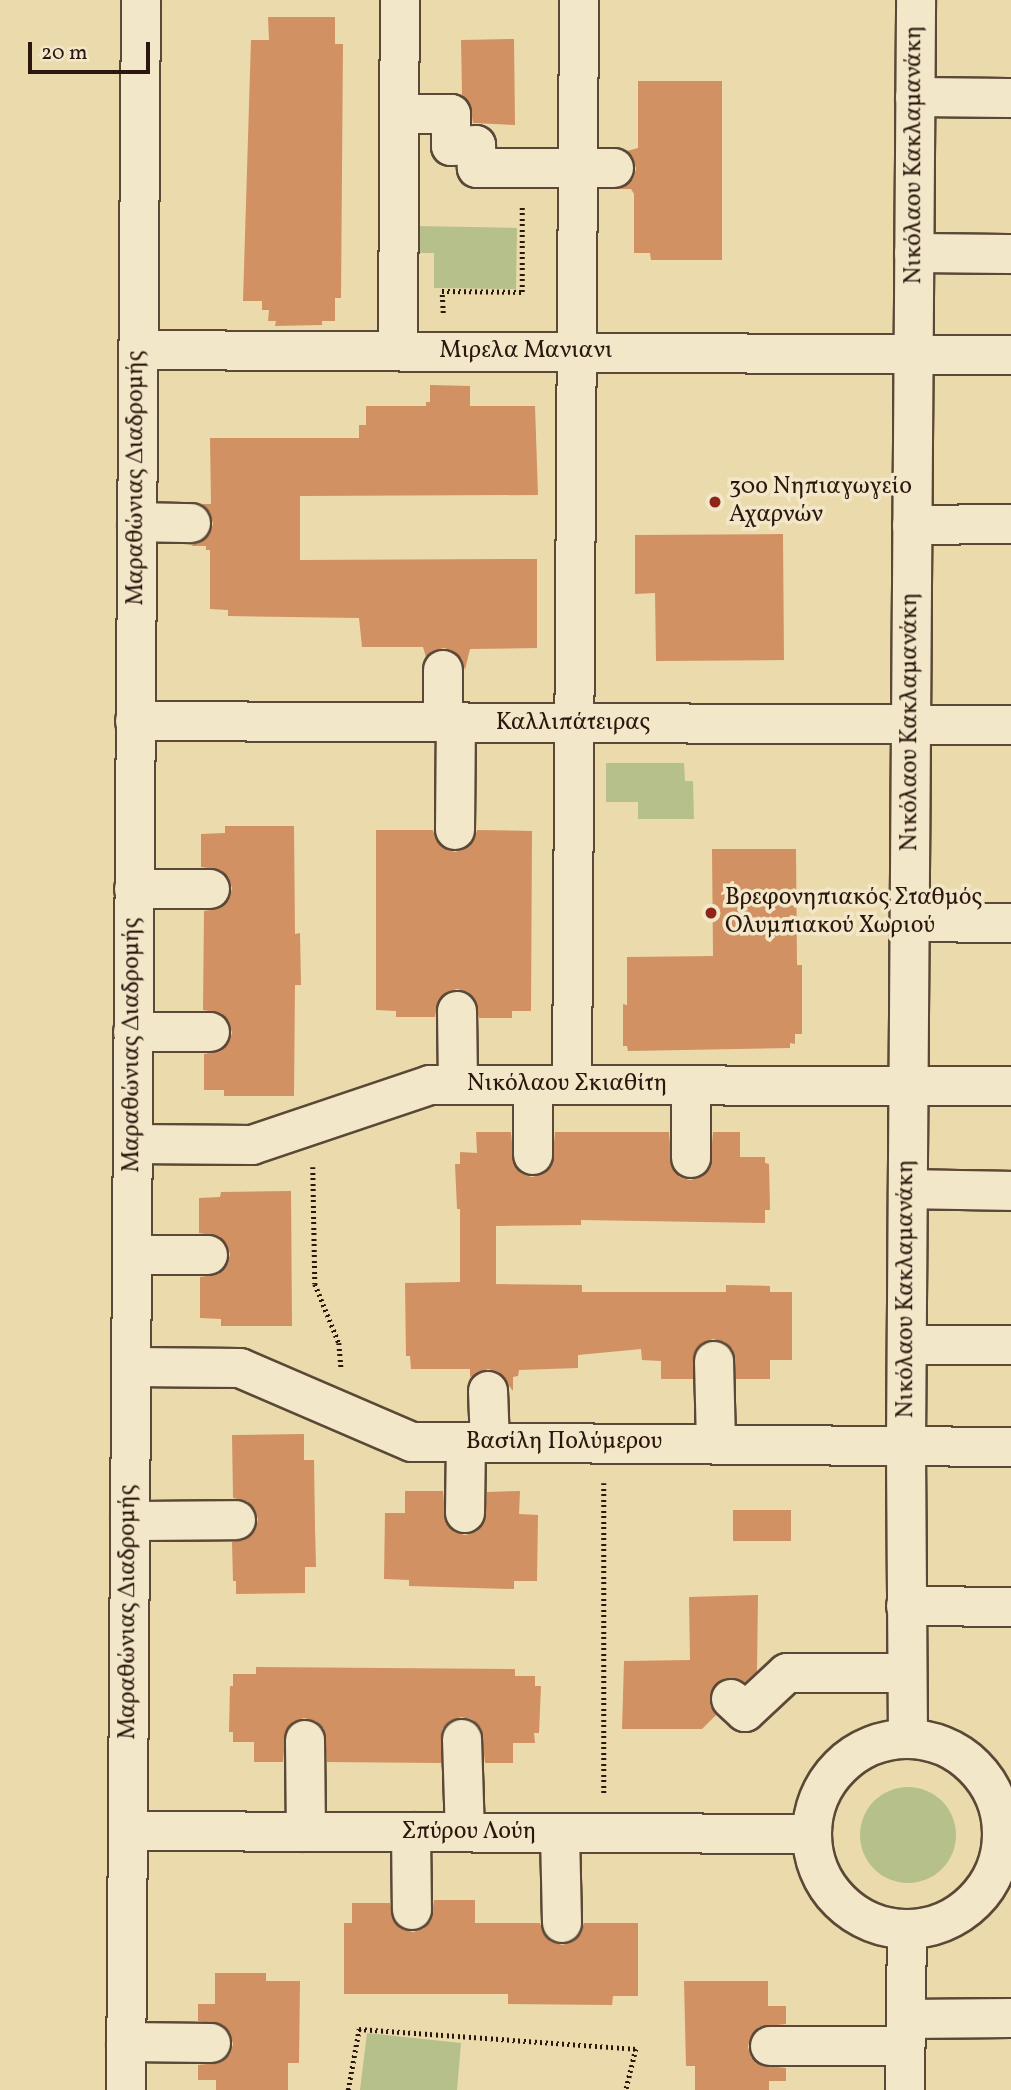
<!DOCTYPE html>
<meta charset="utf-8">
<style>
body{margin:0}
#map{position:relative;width:1011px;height:2090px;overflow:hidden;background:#ebdaac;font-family:Vollkorn,serif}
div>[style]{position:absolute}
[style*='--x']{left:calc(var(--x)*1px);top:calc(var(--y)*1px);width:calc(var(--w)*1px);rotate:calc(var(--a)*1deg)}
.green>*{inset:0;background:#b5c08b}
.round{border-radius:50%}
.building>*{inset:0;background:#d19162;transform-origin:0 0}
.path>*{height:4.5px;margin-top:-2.25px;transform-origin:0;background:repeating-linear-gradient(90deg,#2b170e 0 2px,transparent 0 5.5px)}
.roads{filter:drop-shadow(2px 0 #5b4836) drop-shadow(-2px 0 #5b4836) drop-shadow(0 2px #5b4836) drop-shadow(0 -2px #5b4836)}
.street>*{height:38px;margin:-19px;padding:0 19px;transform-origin:19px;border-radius:19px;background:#f2e7c9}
.secondary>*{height:38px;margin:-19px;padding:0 19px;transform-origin:19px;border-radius:19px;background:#f2e7c9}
.secondary>.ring{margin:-19px;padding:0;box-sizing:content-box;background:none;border:38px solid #f2e7c9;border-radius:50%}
.dots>*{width:19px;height:19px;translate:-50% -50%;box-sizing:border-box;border:4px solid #f2e7c9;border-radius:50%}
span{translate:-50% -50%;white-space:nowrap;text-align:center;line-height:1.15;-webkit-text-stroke:7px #f2e7c9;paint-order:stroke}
.street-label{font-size:24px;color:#2b170e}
.poi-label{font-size:24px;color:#2b170e}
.left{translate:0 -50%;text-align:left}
.scale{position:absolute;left:28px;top:42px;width:122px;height:32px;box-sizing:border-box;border:4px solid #2b170e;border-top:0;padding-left:9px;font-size:21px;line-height:24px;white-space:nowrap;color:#2b170e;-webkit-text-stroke:5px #f2e7c9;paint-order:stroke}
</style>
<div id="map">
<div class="green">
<div style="clip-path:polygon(417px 226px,517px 228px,516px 289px,434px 288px,434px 253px,417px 253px)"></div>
<div style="clip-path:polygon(606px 763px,684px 763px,685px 781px,693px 781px,694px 819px,638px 819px,638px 802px,606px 802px)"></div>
<div class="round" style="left:860px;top:1787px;width:96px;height:96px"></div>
<div style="clip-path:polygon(367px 2033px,461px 2043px,457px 2090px,360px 2090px)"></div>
</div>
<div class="building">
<div style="clip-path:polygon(268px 17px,335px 17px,335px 44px,343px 44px,341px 298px,335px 298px,335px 321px,322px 321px,322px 325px,275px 326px,276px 321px,268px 321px,269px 310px,262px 310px,262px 301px,243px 301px,251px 40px,269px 40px)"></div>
<div style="clip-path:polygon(514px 39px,515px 125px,473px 123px,470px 104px,462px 95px,461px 40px)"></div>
<div style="clip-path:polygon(638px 81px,722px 81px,722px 260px,651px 260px,650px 253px,634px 253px,634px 194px,631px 189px,618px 189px,633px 179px,636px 169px,633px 158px,627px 151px,638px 148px)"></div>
<div style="clip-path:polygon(430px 385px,470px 386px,470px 406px,535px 406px,538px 495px,300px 496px,300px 560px,537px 559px,537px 648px,470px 649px,465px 670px,462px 659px,453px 651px,444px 648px,433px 651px,426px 657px,423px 647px,362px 647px,359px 618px,228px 616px,228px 610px,210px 609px,210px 550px,206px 550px,206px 546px,191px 546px,209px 535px,213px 524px,210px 513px,202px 504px,211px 504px,210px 438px,359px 438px,359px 425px,366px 425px,366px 406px,426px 406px,426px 402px,430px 402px)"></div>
<div style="clip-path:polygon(783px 534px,784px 660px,656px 661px,655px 593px,635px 594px,635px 535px)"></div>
<div style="clip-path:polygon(225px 826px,294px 826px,295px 934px,300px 933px,301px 985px,295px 985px,294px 1096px,224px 1096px,224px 1090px,204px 1090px,204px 1054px,221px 1051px,229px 1042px,232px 1033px,229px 1022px,221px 1013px,203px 1010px,204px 911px,221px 908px,229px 899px,232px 888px,229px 879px,221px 870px,201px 867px,201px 834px,225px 833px)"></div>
<div style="clip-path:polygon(376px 830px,433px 830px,436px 840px,443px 848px,455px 852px,465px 849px,473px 842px,477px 830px,532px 831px,531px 1011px,512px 1011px,512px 1018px,479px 1018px,475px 999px,468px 992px,457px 989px,446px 992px,438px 1000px,435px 1017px,396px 1017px,396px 1011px,376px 1010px)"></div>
<div style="clip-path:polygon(712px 849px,796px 849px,797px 965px,802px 965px,802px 1034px,795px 1034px,795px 1044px,790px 1043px,790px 1048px,628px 1051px,627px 1046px,623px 1046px,623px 1004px,627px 1005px,627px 957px,713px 956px)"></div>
<div style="clip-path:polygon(476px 1132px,511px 1132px,514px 1165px,522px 1174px,532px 1177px,543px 1174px,552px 1165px,555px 1132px,669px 1132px,672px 1168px,680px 1177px,690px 1180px,701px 1177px,710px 1168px,713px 1132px,740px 1132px,740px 1157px,765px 1157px,765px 1163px,769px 1164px,770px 1210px,765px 1210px,765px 1223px,581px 1220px,581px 1225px,496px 1226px,496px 1284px,582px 1285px,582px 1292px,726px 1292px,726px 1285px,770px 1286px,770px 1292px,792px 1292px,792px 1360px,770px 1360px,770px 1379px,736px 1379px,733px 1350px,725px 1342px,713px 1339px,702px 1343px,695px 1351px,693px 1379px,661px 1379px,661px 1361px,642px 1360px,641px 1349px,578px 1355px,578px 1368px,519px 1370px,518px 1376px,513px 1377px,513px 1391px,499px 1372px,488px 1369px,470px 1377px,470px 1369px,411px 1369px,410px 1356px,406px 1356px,405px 1283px,460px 1282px,460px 1209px,457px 1209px,455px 1164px,460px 1164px,460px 1152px,477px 1153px)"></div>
<div style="clip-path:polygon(291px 1191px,292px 1326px,221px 1326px,221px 1319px,200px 1318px,200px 1277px,219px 1274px,227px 1265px,230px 1254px,227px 1245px,219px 1236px,199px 1233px,199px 1198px,220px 1197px,221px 1192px)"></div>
<div style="clip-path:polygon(304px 1434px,304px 1460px,314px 1460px,315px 1527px,316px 1567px,305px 1567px,305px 1593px,236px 1594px,236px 1581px,233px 1581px,232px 1542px,248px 1538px,255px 1530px,258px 1519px,255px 1510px,247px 1501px,233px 1498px,232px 1435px)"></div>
<div style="clip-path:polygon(405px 1491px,443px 1491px,446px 1523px,454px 1532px,465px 1535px,476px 1532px,484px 1524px,487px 1492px,520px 1491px,519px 1514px,538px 1515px,537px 1581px,514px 1581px,514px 1589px,409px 1586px,409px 1580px,384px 1579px,385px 1513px,405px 1513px)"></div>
<div style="left:733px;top:1510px;width:58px;height:31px"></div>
<div style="clip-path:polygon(758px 1595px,757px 1671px,745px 1682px,735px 1678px,725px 1678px,716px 1684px,710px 1695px,710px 1705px,716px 1715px,702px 1729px,622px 1729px,624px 1661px,690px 1660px,689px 1597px)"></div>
<div style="clip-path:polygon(256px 1667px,515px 1669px,515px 1676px,535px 1676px,535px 1686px,541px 1686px,539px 1733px,534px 1733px,535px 1743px,513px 1743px,513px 1763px,485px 1763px,481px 1728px,472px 1719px,461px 1717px,450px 1721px,442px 1729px,441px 1763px,327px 1762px,324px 1729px,316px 1721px,304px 1718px,293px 1722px,286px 1730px,283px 1762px,254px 1762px,254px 1742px,233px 1742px,233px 1732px,229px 1732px,230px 1686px,233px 1686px,233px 1674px,256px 1674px)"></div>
<div style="clip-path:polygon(434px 1900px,475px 1900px,475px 1923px,540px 1923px,544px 1935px,551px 1942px,562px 1945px,574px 1941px,581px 1933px,584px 1923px,638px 1923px,638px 1996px,613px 1996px,612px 2005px,508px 2004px,508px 1994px,344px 1994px,344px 1923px,352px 1923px,352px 1903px,390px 1903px,394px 1922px,402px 1929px,413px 1932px,423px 1929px,431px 1921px)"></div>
<div style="clip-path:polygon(215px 1973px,266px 1973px,266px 1981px,300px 1981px,299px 2063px,288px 2063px,288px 2090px,216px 2090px,216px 2080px,198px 2080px,198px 2065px,222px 2062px,230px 2054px,233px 2044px,230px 2033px,223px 2025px,198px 2021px,198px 2004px,215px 2004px)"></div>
<div style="clip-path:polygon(684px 1981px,768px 1981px,768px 2006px,786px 2006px,786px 2024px,759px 2027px,751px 2036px,748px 2047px,751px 2057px,760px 2065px,786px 2068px,786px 2081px,769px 2081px,769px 2090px,695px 2090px,695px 2066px,686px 2066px)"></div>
</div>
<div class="path">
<div style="--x:443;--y:313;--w:22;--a:-93"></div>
<div style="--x:442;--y:291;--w:80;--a:0.7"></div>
<div style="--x:522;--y:292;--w:85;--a:-90"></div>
<div style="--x:313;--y:1167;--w:117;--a:89"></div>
<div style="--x:315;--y:1284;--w:64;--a:67.9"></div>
<div style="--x:339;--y:1343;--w:24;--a:85"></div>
<div style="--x:604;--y:1483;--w:310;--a:90"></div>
<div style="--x:348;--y:2090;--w:62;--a:-79.8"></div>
<div style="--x:359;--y:2029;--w:278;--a:4.1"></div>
<div style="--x:636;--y:2049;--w:42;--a:103.7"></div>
</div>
<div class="roads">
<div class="street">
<div style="--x:915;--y:97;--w:96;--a:0.6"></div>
<div style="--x:399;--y:114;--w:52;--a:0"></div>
<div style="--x:451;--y:114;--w:32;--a:90"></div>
<div style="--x:451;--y:146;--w:25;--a:-2"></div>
<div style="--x:476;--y:145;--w:23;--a:88"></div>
<div style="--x:477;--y:168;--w:137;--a:0"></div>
<div style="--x:914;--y:253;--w:97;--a:0.6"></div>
<div style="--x:138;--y:350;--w:873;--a:0.33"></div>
<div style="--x:398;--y:351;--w:351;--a:-89.7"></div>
<div style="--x:137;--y:522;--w:54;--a:1.1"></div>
<div style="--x:912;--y:525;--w:99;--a:-0.6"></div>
<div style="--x:135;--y:721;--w:876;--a:0.26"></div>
<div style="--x:443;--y:723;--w:53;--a:-90"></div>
<div style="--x:455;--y:830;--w:107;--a:-89.5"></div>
<div style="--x:134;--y:889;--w:76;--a:0"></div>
<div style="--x:910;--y:922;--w:101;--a:0.6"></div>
<div style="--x:457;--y:1011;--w:74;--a:89.2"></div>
<div style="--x:133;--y:1032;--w:77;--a:0"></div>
<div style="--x:572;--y:1085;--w:1085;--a:-89.63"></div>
<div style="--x:533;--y:1086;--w:69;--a:90"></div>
<div style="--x:691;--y:1086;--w:72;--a:90"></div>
<div style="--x:133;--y:1144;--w:119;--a:0.5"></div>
<div style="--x:252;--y:1145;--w:188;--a:-18.6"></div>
<div style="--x:430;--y:1085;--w:581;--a:0.1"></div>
<div style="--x:908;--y:1189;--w:103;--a:1.1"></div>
<div style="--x:132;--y:1255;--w:76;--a:0"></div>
<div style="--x:907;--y:1345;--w:104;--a:0"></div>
<div style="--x:714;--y:1361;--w:83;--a:88.6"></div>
<div style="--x:131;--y:1367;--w:109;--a:0.5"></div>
<div style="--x:240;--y:1368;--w:187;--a:23.3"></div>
<div style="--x:412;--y:1442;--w:599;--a:0.48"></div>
<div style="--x:488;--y:1391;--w:52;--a:87.8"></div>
<div style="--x:465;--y:1513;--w:70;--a:-89.2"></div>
<div style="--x:130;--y:1521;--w:106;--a:-0.5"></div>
<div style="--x:906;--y:1606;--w:105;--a:0.5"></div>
<div style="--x:731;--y:1699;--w:19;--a:43"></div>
<div style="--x:745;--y:1712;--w:57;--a:-42.9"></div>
<div style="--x:787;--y:1673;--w:119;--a:0"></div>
<div style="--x:462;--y:1739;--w:93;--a:88.2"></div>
<div style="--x:305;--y:1740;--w:92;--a:89.4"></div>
<div style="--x:128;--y:1831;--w:683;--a:0.25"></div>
<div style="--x:411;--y:1832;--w:78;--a:89.3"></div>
<div style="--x:560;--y:1834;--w:89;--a:88.7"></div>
<div style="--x:906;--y:2019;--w:105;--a:-0.5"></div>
<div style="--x:126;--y:2042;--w:85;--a:0.7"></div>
<div style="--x:770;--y:2046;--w:135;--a:0"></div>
<div style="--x:126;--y:2090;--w:2090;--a:-89.59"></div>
</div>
<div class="secondary">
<div style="--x:908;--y:1738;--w:293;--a:-90.4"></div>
<div style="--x:906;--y:1445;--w:1445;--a:-89.6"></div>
<div class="ring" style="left:812px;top:1739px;width:152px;height:152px"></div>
<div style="--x:905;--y:2090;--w:160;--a:-89.3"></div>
</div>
</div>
<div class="dots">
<div style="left:715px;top:502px;background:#8f2418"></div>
<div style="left:711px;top:913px;background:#8f2418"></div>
</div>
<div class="street-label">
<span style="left:915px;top:155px;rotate:-90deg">Νικόλαου Κακλαμανάκη</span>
<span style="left:526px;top:352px">Μιρελα Μανιανι</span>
<span style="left:137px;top:478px;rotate:-90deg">Μαραθώνιας Διαδρομής</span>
<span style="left:911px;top:722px;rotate:-90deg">Νικόλαου Κακλαμανάκη</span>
<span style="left:573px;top:724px">Καλλιπάτειρας</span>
<span style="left:133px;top:1045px;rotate:-90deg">Μαραθώνιας Διαδρομής</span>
<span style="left:567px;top:1085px">Νικόλαου Σκιαθίτη</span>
<span style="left:907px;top:1289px;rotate:-90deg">Νικόλαου Κακλαμανάκη</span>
<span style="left:564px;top:1443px">Βασίλη Πολύμερου</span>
<span style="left:129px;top:1612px;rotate:-90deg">Μαραθώνιας Διαδρομής</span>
<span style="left:469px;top:1833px">Σπύρου Λούη</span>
</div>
<div class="poi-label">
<span class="left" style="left:729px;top:502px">30ο Νηπιαγωγείο<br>Αχαρνών</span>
<span class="left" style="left:725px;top:913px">Βρεφονηπιακός Σταθμός<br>Ολυμπιακού Χωριού</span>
</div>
<div class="scale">20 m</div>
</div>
